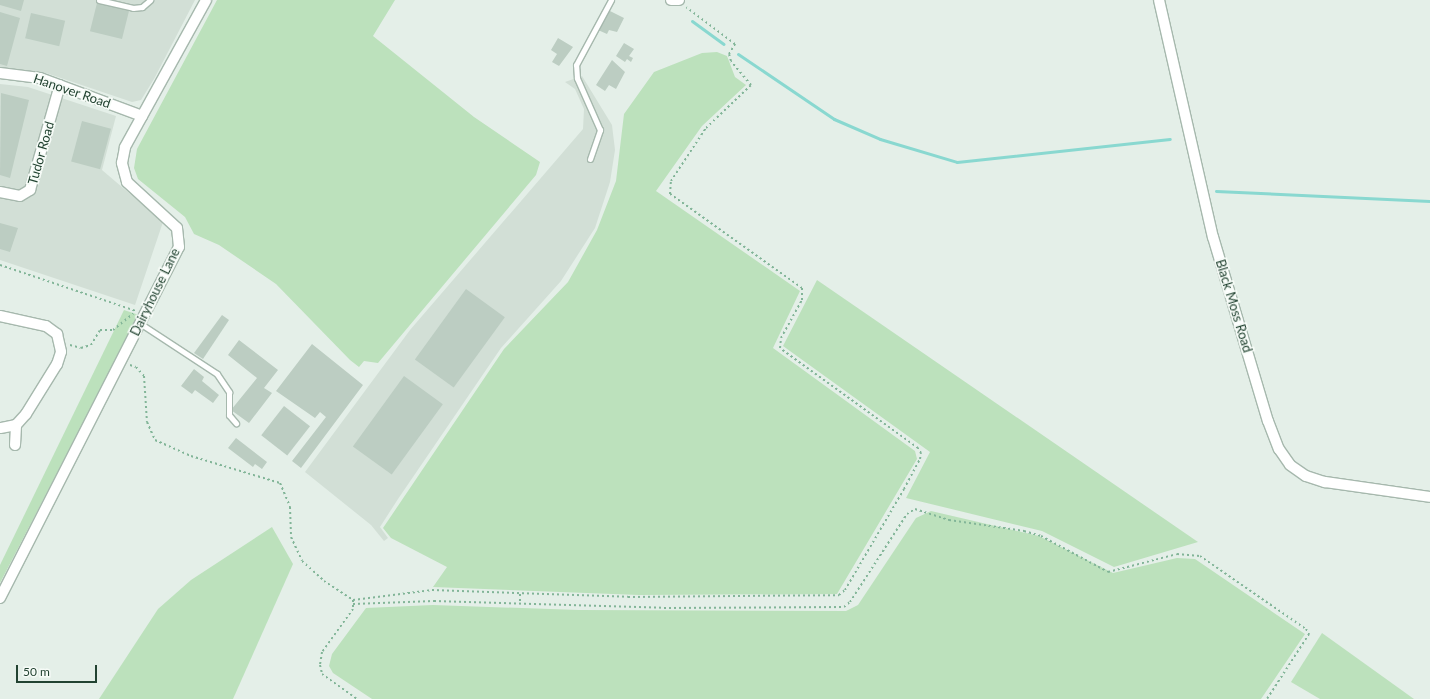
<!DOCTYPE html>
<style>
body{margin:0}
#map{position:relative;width:1430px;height:699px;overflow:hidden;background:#e4efe8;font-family:Lato,sans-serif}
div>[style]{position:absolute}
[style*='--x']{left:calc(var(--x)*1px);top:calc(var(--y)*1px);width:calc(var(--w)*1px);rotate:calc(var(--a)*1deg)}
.built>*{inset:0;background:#d2dfd6}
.green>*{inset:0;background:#bce1bc}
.stream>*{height:3px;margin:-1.5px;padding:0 1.5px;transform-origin:1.5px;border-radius:1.5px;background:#89d8d0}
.building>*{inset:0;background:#bccdc2;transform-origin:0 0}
.path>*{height:2px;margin-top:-1px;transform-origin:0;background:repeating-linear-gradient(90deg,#82b598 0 2px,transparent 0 5px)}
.roads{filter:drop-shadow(1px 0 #a6b8ad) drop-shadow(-1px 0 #a6b8ad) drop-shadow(0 1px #a6b8ad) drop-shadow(0 -1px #a6b8ad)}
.lane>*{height:5px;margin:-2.5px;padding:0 2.5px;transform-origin:2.5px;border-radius:2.5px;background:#fff}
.street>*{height:10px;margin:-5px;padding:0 5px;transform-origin:5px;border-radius:5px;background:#fff}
span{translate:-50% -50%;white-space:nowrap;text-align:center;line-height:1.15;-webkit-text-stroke:3.5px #f6fbf7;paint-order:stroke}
.street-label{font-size:13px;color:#224331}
.scale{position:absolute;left:16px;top:665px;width:81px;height:18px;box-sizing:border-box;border:2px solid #224331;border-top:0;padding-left:5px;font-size:12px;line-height:14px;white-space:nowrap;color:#224331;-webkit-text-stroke:3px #f6fbf7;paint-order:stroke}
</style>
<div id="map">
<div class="built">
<div style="clip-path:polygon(0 0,195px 0,154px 79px,141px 100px,132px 102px,46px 73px,0 68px)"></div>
<div style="clip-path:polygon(582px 76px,612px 125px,615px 150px,610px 182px,595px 228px,561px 281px,501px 348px,398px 499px,380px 527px,388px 538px,384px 541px,371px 525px,305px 472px,410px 330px,583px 129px,584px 109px,575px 89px,565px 82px)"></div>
<div style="clip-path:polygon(0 84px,28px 87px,116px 116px,102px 170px,163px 222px,135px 305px,0 260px)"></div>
</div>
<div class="green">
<div style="clip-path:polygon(217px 0,395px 0,373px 36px,474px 117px,540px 162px,536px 175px,378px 363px,364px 361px,359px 367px,350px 360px,276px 284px,219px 245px,194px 234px,185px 217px,138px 179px,134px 168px,137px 149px)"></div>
<div style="clip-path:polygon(717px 52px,727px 56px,735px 77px,746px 85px,702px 126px,656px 191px,800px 291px,773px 348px,915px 451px,917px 459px,837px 594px,639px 595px,433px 587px,447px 567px,391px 538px,383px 528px,504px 349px,568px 282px,597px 230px,616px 181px,624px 114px,654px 72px,702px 53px)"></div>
<div style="clip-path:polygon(817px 280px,1198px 542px,1114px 567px,1042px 531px,906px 498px,930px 452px,783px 346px)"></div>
<div style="clip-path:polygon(124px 310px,139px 315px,0 583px,0 565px)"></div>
<div style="clip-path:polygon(931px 511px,1039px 536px,1113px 573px,1177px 558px,1195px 559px,1305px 634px,1261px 699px,372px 699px,333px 673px,329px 666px,332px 654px,366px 608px,433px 605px,579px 610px,846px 611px,858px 605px,916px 518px)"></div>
<div style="clip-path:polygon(272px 527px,293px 564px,233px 699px,99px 699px,158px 609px,191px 580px)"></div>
<div style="clip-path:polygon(1322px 633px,1414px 699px,1320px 699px,1291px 682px)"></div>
</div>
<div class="stream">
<div style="--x:692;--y:21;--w:39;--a:36"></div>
<div style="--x:738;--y:54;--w:116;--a:34.1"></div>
<div style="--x:834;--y:119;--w:50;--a:23.5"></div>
<div style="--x:880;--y:139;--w:80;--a:16.6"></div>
<div style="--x:957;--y:162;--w:214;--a:-6.2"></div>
<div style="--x:1216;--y:191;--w:214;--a:2.7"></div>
</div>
<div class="building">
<div style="clip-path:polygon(0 0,24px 0,21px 11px,0 5px)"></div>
<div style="left:97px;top:3px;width:33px;height:29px;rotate:14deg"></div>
<div style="clip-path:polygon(608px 10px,624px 18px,617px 32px,609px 30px,607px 34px,598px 30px)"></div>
<div style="clip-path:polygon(0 12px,20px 18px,7px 66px,0 64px)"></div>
<div style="left:31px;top:13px;width:35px;height:26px;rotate:13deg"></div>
<div style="clip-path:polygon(558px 38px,573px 47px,559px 66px,552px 62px,557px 54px,551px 50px)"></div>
<div style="clip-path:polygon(624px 43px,634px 49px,629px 56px,633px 58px,631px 62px,627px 59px,625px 62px,616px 56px)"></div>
<div style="clip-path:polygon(612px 60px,625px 72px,616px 89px,609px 85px,605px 91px,596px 85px)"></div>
<div style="clip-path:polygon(1px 93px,29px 100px,10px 178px,0 175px)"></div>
<div style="left:82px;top:121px;width:30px;height:42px;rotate:15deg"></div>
<div style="clip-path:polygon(0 223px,18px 228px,10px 252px,0 249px)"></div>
<div style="left:466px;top:289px;width:48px;height:87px;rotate:36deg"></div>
<div style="clip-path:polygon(222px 315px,229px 320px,203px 359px,194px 353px)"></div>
<div style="clip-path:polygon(239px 340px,278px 370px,264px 388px,272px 393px,249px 423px,231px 410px,257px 378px,228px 355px)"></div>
<div style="clip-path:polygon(312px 344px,363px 385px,301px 468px,292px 461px,326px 417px,320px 412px,315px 418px,276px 391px)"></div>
<div style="clip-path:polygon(194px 369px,204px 377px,202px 381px,219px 395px,213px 403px,195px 390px,192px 394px,181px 386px)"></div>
<div style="left:404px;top:376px;width:48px;height:87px;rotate:36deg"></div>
<div style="left:284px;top:406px;width:33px;height:37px;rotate:38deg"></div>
<div style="clip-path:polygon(236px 438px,267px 462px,262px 469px,255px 464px,253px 467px,228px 448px)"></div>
</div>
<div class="path">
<div style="--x:0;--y:265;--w:144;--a:18.7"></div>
<div style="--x:70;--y:345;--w:11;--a:15"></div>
<div style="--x:81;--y:348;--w:10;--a:-17"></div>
<div style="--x:91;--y:345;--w:17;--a:-59"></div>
<div style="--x:100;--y:330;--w:13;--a:0"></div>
<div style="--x:113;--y:330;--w:26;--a:-39"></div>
<div style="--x:130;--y:365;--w:6;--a:18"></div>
<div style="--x:136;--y:367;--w:12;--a:48"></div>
<div style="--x:144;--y:376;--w:46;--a:86.3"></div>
<div style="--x:147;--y:422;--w:20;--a:66"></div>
<div style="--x:155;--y:440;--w:39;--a:24"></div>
<div style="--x:191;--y:456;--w:93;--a:16.9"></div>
<div style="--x:280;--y:483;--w:26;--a:67"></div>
<div style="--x:290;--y:507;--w:30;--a:88"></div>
<div style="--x:291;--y:537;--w:26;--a:65"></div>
<div style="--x:302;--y:561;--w:30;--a:42"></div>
<div style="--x:324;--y:581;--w:35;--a:33"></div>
<div style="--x:353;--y:600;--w:9;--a:90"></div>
<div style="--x:353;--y:609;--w:53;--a:125.8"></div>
<div style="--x:322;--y:652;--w:13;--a:99"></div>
<div style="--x:320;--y:665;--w:9;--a:77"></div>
<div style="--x:322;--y:674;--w:43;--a:35.5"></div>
<div style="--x:520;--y:594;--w:10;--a:90"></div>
<div style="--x:353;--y:600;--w:80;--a:-7.2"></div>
<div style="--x:432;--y:590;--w:196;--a:2"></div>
<div style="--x:628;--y:597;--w:211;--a:-0.5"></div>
<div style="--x:839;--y:595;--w:8;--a:-40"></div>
<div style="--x:845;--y:590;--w:117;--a:-59.7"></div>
<div style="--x:904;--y:489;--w:34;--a:-62"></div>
<div style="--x:920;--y:459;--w:6;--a:-81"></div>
<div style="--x:921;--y:453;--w:6;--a:-121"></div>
<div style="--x:918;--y:448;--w:170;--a:-144.1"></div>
<div style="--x:780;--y:348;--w:10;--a:-84"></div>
<div style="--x:781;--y:338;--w:43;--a:-61.1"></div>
<div style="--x:802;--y:300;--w:12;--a:-90"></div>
<div style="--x:802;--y:288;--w:162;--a:-144.5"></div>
<div style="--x:670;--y:194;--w:13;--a:-86"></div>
<div style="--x:671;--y:181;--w:64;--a:-56.6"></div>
<div style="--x:706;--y:128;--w:62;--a:-43.7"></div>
<div style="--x:751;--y:85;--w:31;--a:-130"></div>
<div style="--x:731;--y:61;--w:7;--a:-106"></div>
<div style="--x:729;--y:54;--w:12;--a:-59"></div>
<div style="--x:735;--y:44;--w:61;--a:-142.9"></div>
<div style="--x:353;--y:604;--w:81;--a:-2.1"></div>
<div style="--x:434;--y:601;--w:230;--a:1.7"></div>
<div style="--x:664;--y:608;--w:180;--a:-0.3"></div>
<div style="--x:844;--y:607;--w:8;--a:-40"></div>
<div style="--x:850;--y:602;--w:105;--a:-57.1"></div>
<div style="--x:907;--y:514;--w:9;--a:-32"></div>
<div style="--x:915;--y:509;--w:36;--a:18"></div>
<div style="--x:949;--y:520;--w:76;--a:8.3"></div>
<div style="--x:1024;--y:531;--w:18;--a:16"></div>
<div style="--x:1041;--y:536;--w:76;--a:28.2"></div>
<div style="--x:1108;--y:572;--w:71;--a:-14.6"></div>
<div style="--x:1177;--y:554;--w:23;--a:5"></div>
<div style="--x:1200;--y:556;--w:129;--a:34.6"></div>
<div style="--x:1306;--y:629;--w:6;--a:59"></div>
<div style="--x:1309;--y:634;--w:77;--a:122.9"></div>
</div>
<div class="roads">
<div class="lane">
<div style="--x:99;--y:0;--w:35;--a:13"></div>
<div style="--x:133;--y:8;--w:9;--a:-6"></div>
<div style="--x:142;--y:7;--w:11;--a:-41"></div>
<div style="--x:590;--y:159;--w:31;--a:-71"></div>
<div style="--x:600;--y:130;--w:57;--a:-113.9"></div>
<div style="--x:577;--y:78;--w:13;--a:-94"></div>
<div style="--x:576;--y:65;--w:74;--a:-61.7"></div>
<div style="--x:141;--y:324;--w:91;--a:33.3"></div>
<div style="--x:217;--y:374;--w:22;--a:56"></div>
<div style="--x:229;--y:392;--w:23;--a:90"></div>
<div style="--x:229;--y:415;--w:11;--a:49"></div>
</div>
<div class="street">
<div style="--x:671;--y:0;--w:8;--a:0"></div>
<div style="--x:1159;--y:0;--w:243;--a:77.2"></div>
<div style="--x:1213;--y:237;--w:192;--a:73.4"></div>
<div style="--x:1268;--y:421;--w:30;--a:69"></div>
<div style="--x:1279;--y:449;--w:19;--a:55"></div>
<div style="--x:1290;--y:465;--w:19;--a:35"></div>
<div style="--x:1306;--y:476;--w:20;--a:18"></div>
<div style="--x:1325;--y:482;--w:106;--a:8.1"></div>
<div style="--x:0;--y:73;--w:40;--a:7.1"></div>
<div style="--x:40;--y:78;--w:109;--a:20.4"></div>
<div style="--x:0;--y:192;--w:20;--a:11"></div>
<div style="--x:20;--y:196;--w:12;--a:-31"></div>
<div style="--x:30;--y:190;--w:109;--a:-74.1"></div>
<div style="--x:0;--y:316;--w:47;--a:12.3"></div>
<div style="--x:46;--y:326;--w:14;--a:36"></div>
<div style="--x:57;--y:334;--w:18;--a:77"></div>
<div style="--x:61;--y:352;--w:13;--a:108"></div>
<div style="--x:57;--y:364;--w:59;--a:121.8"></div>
<div style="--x:26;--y:414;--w:15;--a:132"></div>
<div style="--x:16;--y:425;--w:16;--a:169"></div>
<div style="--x:15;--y:445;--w:20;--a:-87"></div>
<div style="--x:0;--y:598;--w:394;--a:-63"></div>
<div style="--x:179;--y:247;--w:19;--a:-96"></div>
<div style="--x:177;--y:228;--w:68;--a:-137.4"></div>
<div style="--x:127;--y:182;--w:20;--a:-105"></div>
<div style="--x:122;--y:163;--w:16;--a:-79"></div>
<div style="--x:125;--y:147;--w:168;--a:-61.1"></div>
</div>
</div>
<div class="street-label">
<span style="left:72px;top:91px;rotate:19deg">Hanover Road</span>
<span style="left:41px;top:153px;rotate:-74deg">Tudor Road</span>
<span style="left:155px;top:292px;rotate:-64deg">Dairyhouse Lane</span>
<span style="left:1234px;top:306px;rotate:73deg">Black Moss Road</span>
</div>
<div class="scale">50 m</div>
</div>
